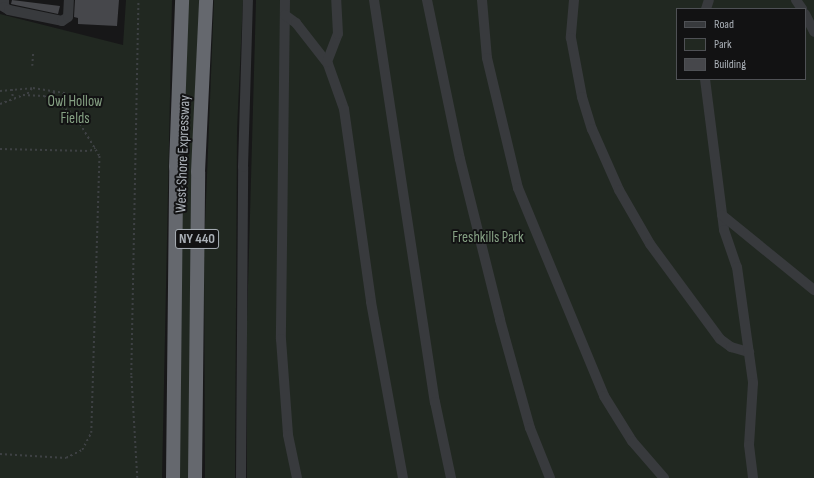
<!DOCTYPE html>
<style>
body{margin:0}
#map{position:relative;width:814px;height:478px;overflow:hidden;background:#171718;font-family:"Sofia Sans Condensed",sans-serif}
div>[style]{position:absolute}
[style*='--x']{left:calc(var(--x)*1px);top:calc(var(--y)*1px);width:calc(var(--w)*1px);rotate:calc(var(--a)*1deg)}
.green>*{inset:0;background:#212821}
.building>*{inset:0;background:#46474b}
.path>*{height:1.5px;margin-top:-0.75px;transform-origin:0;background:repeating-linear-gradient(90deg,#3e4144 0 2px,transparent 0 5px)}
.minor>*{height:10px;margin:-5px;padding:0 5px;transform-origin:5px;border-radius:5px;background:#383a3d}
.highway>*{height:14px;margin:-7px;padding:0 7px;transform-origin:7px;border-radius:7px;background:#65686e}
span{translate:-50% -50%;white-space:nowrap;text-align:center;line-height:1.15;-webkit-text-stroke:4px #121213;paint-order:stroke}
.shield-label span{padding:1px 3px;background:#121213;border:1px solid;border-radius:3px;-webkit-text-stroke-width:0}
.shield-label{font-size:14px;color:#aab0b7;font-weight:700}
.park-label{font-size:15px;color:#85a083}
.street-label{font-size:15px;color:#aab0b7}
.legend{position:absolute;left:676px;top:8px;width:130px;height:72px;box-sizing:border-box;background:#121213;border:1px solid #4f5155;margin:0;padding:5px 7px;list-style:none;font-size:12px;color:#aab0b7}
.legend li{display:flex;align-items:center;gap:8px;height:20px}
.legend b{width:20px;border:1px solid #4f5155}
</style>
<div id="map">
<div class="green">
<div style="clip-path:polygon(126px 0,172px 0,162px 478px,0 478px,0 14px,123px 45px)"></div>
<div style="clip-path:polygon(187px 0,201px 0,192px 478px,180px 478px,179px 303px)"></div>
<div style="clip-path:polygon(214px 0,243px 0,237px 130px,235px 478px,205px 478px,204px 250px)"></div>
<div style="clip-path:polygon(evenodd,256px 0,814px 0,814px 478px,247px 478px,247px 322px,256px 0,677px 9px,805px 9px,805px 79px,677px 79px,677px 9px)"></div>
</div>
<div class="building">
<div style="clip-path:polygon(12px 0,60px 6px,58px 14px,11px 4px)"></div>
<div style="clip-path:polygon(75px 0,119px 0,117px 26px,78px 24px,78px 18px,74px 17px)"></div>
</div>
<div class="path">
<div style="--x:32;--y:66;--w:13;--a:-86"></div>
<div style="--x:12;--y:89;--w:8;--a:83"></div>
<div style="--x:0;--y:91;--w:33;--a:-5"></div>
<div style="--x:33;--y:88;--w:33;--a:9"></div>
<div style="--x:27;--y:94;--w:8;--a:-50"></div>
<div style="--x:49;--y:97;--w:9;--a:-41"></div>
<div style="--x:0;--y:104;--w:25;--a:-21"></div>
<div style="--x:23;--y:95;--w:21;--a:3"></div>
<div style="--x:44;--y:96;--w:31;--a:31"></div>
<div style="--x:0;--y:149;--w:90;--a:1.3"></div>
<div style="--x:90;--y:151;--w:6;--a:-31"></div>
<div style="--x:0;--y:454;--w:66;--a:3.5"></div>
<div style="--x:66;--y:458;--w:18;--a:-27"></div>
<div style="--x:82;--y:450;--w:19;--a:-62"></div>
<div style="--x:91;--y:433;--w:277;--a:-88.3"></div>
<div style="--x:99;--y:156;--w:44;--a:-121.2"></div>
<div style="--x:137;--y:478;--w:103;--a:-93.3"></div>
<div style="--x:131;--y:375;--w:375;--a:-88.9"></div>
</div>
<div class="minor">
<div style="--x:4;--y:0;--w:7;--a:90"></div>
<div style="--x:4;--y:7;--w:6;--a:31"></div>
<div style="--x:9;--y:10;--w:54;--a:11.7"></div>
<div style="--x:62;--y:21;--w:7;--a:-34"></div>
<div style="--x:68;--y:17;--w:17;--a:-87"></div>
<div style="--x:285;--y:0;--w:339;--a:90.7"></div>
<div style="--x:281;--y:339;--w:96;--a:85.8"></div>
<div style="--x:288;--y:435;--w:44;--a:78.2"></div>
<div style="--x:374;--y:0;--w:407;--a:81.4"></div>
<div style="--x:435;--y:402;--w:78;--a:78.1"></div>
<div style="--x:427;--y:0;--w:162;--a:78.3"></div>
<div style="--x:460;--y:159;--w:166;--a:76"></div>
<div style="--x:500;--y:320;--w:112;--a:74.5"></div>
<div style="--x:530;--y:428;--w:54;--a:68.2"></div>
<div style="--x:482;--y:0;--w:58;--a:85.1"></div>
<div style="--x:487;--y:58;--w:134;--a:76.6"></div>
<div style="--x:518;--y:188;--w:225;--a:67.5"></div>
<div style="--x:604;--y:396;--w:53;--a:58.1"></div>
<div style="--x:632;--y:441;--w:49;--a:49.1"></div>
<div style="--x:574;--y:0;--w:38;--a:95"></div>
<div style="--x:571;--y:38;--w:60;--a:79.4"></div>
<div style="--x:582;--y:97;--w:34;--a:73"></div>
<div style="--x:592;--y:129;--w:67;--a:66.1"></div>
<div style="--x:619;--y:190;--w:62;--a:60.1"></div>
<div style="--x:650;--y:244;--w:118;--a:53.6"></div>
<div style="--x:720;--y:339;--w:14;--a:36"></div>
<div style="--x:731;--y:347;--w:19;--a:16"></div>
<div style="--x:796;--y:0;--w:11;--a:56"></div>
<div style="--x:706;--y:9;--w:9;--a:-72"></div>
<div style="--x:805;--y:14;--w:20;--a:63"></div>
<div style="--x:285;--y:15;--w:14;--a:36"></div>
<div style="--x:296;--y:23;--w:52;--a:52"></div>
<div style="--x:328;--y:64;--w:48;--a:70.4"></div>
<div style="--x:344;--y:109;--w:195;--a:82"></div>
<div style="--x:371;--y:302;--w:179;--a:79.7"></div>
<div style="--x:327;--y:62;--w:30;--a:-69"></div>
<div style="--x:338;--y:34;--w:34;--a:-93"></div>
<div style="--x:705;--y:79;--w:152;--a:82.8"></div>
<div style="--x:724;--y:230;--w:39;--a:71"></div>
<div style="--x:737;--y:267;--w:117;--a:82.1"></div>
<div style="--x:753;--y:383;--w:62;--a:93.7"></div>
<div style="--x:749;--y:445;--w:33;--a:83"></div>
<div style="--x:722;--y:215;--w:119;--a:39.2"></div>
<div style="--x:241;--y:478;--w:311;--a:-89.6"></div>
<div style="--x:243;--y:167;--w:167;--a:-88.3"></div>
</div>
<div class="highway">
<div style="--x:173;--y:478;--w:311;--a:-89.4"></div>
<div style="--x:176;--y:167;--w:167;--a:-87.9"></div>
<div style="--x:195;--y:478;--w:306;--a:-89.4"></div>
<div style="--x:198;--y:172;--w:172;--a:-87.3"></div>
</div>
<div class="shield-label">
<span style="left:197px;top:239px">NY 440</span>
</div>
<div class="park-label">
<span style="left:75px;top:110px">Owl Hollow<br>Fields</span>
<span style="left:488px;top:238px">Freshkills Park</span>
</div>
<div class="street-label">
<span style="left:183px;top:154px;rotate:-88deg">West Shore Expressway</span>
</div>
<ul class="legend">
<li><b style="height:5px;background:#383a3d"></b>Road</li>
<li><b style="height:11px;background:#212821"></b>Park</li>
<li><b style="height:11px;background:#46474b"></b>Building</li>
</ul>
</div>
